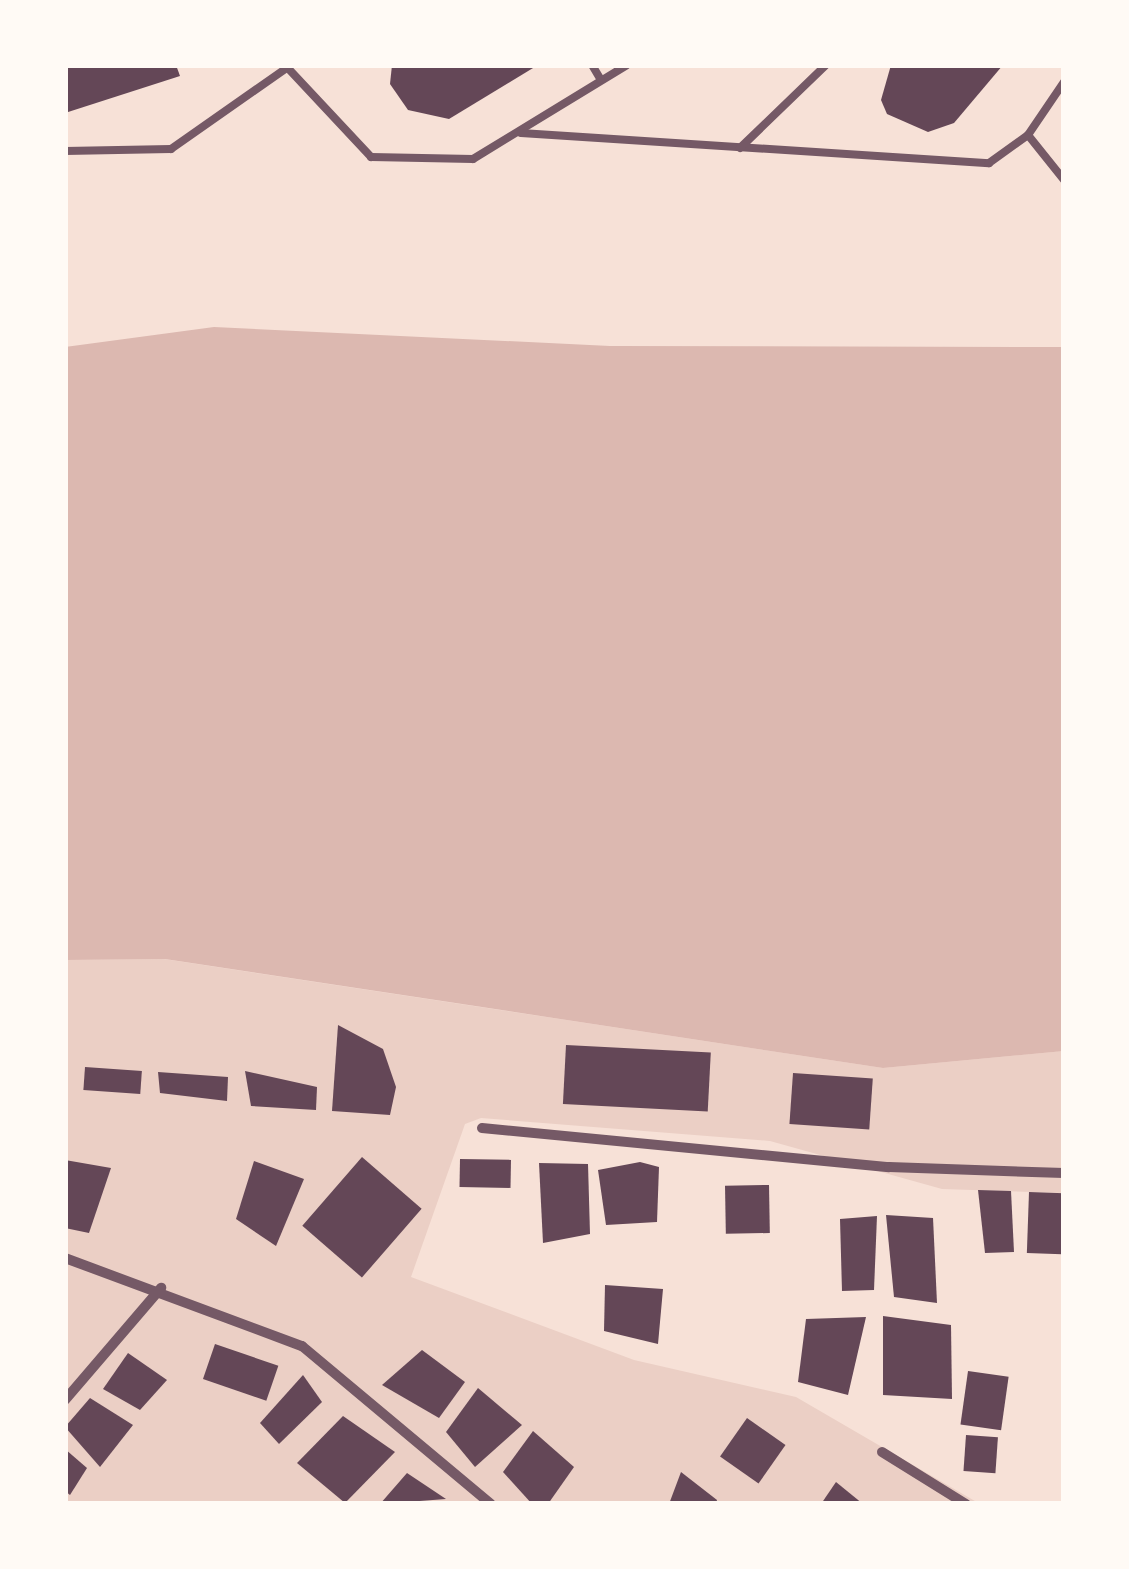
<!DOCTYPE html>
<style>
body{margin:0}
#map{position:relative;width:1129px;height:1569px;overflow:hidden;background:#f7e1d7;font-family:Rubik,sans-serif}
div>[style]{position:absolute}
[style*='--x']{left:calc(var(--x)*1px);top:calc(var(--y)*1px);width:calc(var(--w)*1px);rotate:calc(var(--a)*1deg)}
.green>*{inset:0;background:#ebcfc5}
.water>*{inset:0;background:#dcb8b0}
.building>*{inset:0;background:#644757;transform-origin:0 0}
.service>*{height:8px;margin:-4px;padding:0 4px;transform-origin:4px;border-radius:4px;background:#755966}
.minor>*{height:10px;margin:-5px;padding:0 5px;transform-origin:5px;border-radius:5px;background:#755966}
span{translate:-50% -50%;white-space:nowrap;text-align:center;line-height:1.15;-webkit-text-stroke:8px #fffaf5;paint-order:stroke}
.frame{position:absolute;inset:0;border:68px solid #fffaf5;pointer-events:none}
</style>
<div id="map">
<div class="green">
<div style="clip-path:polygon(164px 959px,883px 1068px,1064px 1051px,1064px 1193px,942px 1189px,770px 1141px,481px 1118px,465px 1124px,411px 1277px,634px 1360px,796px 1397px,980px 1504px,65px 1504px,65px 960px)"></div>
</div>
<div class="water">
<div style="clip-path:polygon(214px 327px,610px 346px,1064px 347px,1064px 1051px,883px 1068px,165px 959px,65px 960px,65px 347px)"></div>
</div>
<div class="building">
<div style="clip-path:polygon(65px 65px,176px 65px,180px 76px,65px 113px)"></div>
<div style="clip-path:polygon(538px 65px,449px 119px,408px 110px,390px 84px,392px 65px)"></div>
<div style="clip-path:polygon(891px 65px,1003px 65px,954px 123px,928px 132px,887px 114px,881px 100px)"></div>
<div style="clip-path:polygon(338px 1025px,383px 1049px,396px 1087px,390px 1115px,332px 1111px)"></div>
<div style="left:566px;top:1045px;width:145px;height:59px;rotate:3deg"></div>
<div style="left:85px;top:1067px;width:57px;height:23px;rotate:4deg"></div>
<div style="clip-path:polygon(245px 1071px,317px 1087px,316px 1110px,251px 1106px)"></div>
<div style="clip-path:polygon(158px 1072px,228px 1077px,227px 1101px,160px 1093px)"></div>
<div style="left:793px;top:1073px;width:80px;height:51px;rotate:4deg"></div>
<div style="left:362px;top:1157px;width:79px;height:91px;rotate:41deg"></div>
<div style="left:460px;top:1159px;width:51px;height:28px;rotate:1deg"></div>
<div style="clip-path:polygon(65px 1160px,111px 1168px,89px 1233px,65px 1228px)"></div>
<div style="clip-path:polygon(254px 1161px,304px 1179px,276px 1246px,236px 1219px)"></div>
<div style="clip-path:polygon(640px 1162px,659px 1167px,657px 1222px,606px 1225px,598px 1170px)"></div>
<div style="clip-path:polygon(539px 1163px,588px 1164px,590px 1234px,543px 1243px)"></div>
<div style="left:769px;top:1185px;width:48px;height:44px;rotate:89deg"></div>
<div style="clip-path:polygon(978px 1190px,1011px 1191px,1014px 1252px,985px 1253px)"></div>
<div style="left:1029px;top:1192px;width:35px;height:61px;rotate:2deg"></div>
<div style="clip-path:polygon(886px 1215px,933px 1218px,937px 1303px,894px 1297px)"></div>
<div style="clip-path:polygon(877px 1216px,874px 1290px,842px 1291px,840px 1219px)"></div>
<div style="clip-path:polygon(605px 1285px,663px 1289px,658px 1344px,604px 1331px)"></div>
<div style="clip-path:polygon(883px 1316px,951px 1325px,952px 1399px,883px 1395px)"></div>
<div style="clip-path:polygon(866px 1317px,848px 1395px,798px 1382px,806px 1319px)"></div>
<div style="left:215px;top:1344px;width:67px;height:37px;rotate:19deg"></div>
<div style="clip-path:polygon(422px 1350px,465px 1382px,439px 1418px,382px 1385px)"></div>
<div style="clip-path:polygon(128px 1353px,167px 1380px,140px 1410px,103px 1389px)"></div>
<div style="left:968px;top:1371px;width:41px;height:54px;rotate:8deg"></div>
<div style="clip-path:polygon(303px 1375px,322px 1402px,279px 1444px,260px 1423px)"></div>
<div style="clip-path:polygon(478px 1388px,522px 1425px,475px 1467px,446px 1432px)"></div>
<div style="clip-path:polygon(90px 1398px,133px 1425px,100px 1467px,65px 1427px)"></div>
<div style="clip-path:polygon(343px 1416px,395px 1452px,345px 1503px,297px 1463px)"></div>
<div style="left:747px;top:1418px;width:47px;height:47px;rotate:35deg"></div>
<div style="clip-path:polygon(533px 1431px,574px 1467px,548px 1504px,532px 1504px,503px 1472px)"></div>
<div style="left:966px;top:1435px;width:32px;height:36px;rotate:4deg"></div>
<div style="clip-path:polygon(65px 1449px,87px 1468px,70px 1495px,65px 1491px)"></div>
<div style="clip-path:polygon(681px 1472px,717px 1500px,716px 1504px,669px 1504px)"></div>
<div style="clip-path:polygon(407px 1473px,446px 1499px,380px 1504px)"></div>
<div style="clip-path:polygon(836px 1482px,863px 1504px,821px 1504px)"></div>
</div>
<div class="service">
<div style="--x:285;--y:65;--w:126;--a:46.9"></div>
<div style="--x:371;--y:157;--w:102;--a:1.1"></div>
<div style="--x:473;--y:159;--w:180;--a:-31.4"></div>
<div style="--x:592;--y:65;--w:17;--a:59"></div>
<div style="--x:521;--y:133;--w:469;--a:3.7"></div>
<div style="--x:989;--y:163;--w:48;--a:-35.7"></div>
<div style="--x:1028;--y:135;--w:64;--a:-55.8"></div>
<div style="--x:1028;--y:135;--w:58;--a:51.3"></div>
<div style="--x:740;--y:148;--w:120;--a:-44"></div>
<div style="--x:65;--y:151;--w:106;--a:-1.1"></div>
<div style="--x:171;--y:149;--w:146;--a:-35"></div>
</div>
<div class="minor">
<div style="--x:482;--y:1128;--w:409;--a:5.5"></div>
<div style="--x:889;--y:1167;--w:175;--a:2"></div>
<div style="--x:65;--y:1258;--w:253;--a:20.4"></div>
<div style="--x:302;--y:1346;--w:246;--a:39.9"></div>
<div style="--x:65;--y:1400;--w:148;--a:-49.4"></div>
<div style="--x:882;--y:1452;--w:99;--a:31.8"></div>
</div>
<div class="frame"></div>
</div>
